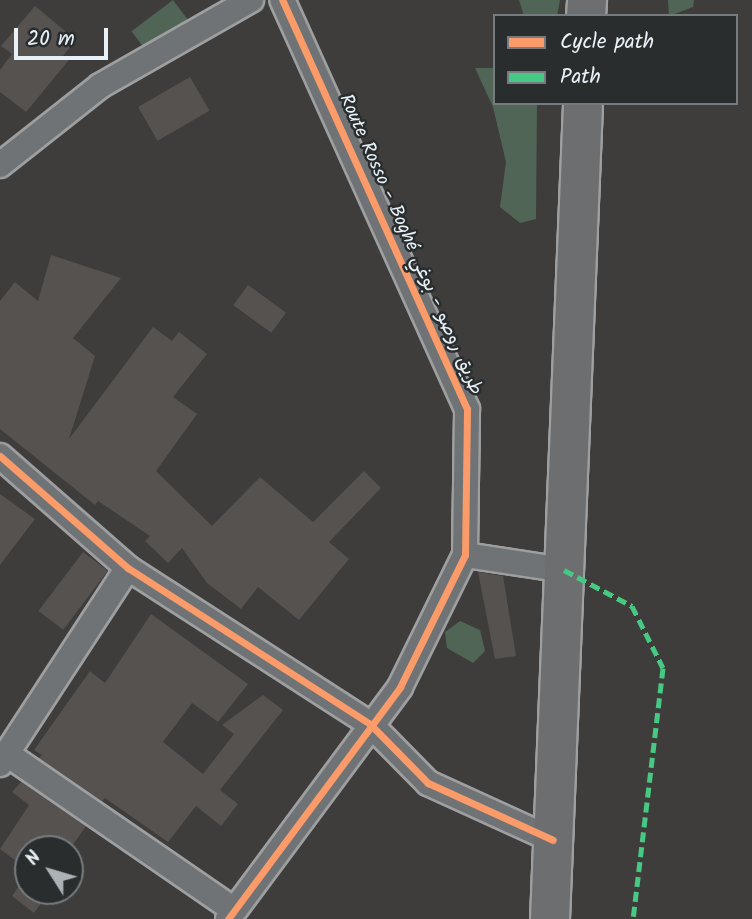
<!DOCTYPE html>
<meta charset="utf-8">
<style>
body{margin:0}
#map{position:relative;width:752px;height:919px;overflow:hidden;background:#3e3d3b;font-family:Kalam,"Playpen Sans Arabic",sans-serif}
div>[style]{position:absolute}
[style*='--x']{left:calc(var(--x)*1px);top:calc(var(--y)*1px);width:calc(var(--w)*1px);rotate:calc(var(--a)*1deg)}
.green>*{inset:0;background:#506555;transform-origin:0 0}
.building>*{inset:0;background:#55524f;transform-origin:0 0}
.roads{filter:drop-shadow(2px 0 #9e9fa0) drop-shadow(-2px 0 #9e9fa0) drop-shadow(0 2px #9e9fa0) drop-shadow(0 -2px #9e9fa0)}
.street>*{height:24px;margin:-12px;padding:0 12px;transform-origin:12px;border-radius:12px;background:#6f7375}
.highway>*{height:38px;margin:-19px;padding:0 19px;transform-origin:19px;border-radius:19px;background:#6d6e70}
.quiet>*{height:5px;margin-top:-2.5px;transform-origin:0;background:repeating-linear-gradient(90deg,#46c982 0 10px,transparent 0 15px)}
.cycleway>*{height:7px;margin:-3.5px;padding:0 3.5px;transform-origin:3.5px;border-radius:3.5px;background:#fa9b69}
span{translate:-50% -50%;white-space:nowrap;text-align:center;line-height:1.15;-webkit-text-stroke:5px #2a2d2e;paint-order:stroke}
.street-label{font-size:19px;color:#e8f1f8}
.legend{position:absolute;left:493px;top:14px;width:245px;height:91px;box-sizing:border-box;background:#2a2d2e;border:2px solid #767b7f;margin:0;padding:9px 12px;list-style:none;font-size:21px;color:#e8f1f8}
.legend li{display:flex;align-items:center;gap:14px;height:35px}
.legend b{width:35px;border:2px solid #767b7f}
.north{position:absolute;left:14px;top:835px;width:70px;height:70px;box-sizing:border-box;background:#2a2d2e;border:2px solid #767b7f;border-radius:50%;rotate:307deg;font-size:19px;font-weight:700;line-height:28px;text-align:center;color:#e8f1f8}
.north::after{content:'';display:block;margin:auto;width:24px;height:32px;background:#acb2b6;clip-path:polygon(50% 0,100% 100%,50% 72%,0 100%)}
.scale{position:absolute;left:14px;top:28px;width:94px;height:32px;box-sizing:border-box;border:4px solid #e8f1f8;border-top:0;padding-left:9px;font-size:21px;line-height:24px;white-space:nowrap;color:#e8f1f8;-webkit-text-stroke:5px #2a2d2e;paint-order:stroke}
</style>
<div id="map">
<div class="green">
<div style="left:173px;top:0;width:30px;height:52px;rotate:53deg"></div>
<div style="clip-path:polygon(519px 0,560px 0,557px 16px,524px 16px)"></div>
<div style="clip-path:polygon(668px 0,694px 0,693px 7px,669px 16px)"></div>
<div style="clip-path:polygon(475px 68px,495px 68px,495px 103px,537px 103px,536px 219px,520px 223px,500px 207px,506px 162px,493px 107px)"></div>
<div style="clip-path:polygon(460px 621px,480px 630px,485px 651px,473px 663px,447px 648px,445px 632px)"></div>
</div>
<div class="building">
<div style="clip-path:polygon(35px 6px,76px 40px,63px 56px,69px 60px,26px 112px,0 92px,0 70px,12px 54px,1px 46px)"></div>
<div style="left:190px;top:77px;width:39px;height:60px;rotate:60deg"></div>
<div style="clip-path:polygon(51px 255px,121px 278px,73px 338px,95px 356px,69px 439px,153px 327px,172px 341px,179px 332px,207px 354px,173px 397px,197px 414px,156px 471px,212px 526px,260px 477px,313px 522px,364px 471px,381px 488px,329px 542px,349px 559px,299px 620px,258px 587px,241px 609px,207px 583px,182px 548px,168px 563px,145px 541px,150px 536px,98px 501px,95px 505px,0 429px,0 301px,15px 282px,38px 301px)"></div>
<div style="left:248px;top:285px;width:47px;height:25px;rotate:36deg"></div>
<div style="clip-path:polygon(0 494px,35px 519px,0 565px)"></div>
<div style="left:83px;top:552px;width:31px;height:74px;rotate:37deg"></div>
<div style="clip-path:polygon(478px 572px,503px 576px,516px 656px,495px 659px)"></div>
<div style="clip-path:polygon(151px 614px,248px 684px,218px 722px,192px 703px,163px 742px,203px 774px,234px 734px,222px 725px,263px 695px,283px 710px,220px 790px,238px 804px,221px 826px,196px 806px,168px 842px,105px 798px,102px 801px,39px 758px,42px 755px,34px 750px,90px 671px,105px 683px)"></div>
<div style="clip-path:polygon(21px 782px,86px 826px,70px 849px,28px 849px,28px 870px,0 849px,29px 805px,12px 792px)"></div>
<div style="clip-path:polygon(28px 873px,28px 891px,50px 891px,34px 913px,12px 896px)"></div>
</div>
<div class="roads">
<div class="street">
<div style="--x:0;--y:165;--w:127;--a:-38.3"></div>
<div style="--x:100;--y:86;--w:174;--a:-29.7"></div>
<div style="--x:0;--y:456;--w:170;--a:41.2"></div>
<div style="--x:128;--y:568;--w:288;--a:32.8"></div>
<div style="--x:370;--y:724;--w:83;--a:45.5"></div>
<div style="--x:428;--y:783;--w:137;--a:24.5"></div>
<div style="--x:465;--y:555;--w:100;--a:8.6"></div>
<div style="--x:7;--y:754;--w:275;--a:34.5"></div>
<div style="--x:0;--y:764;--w:234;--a:-56.9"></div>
<div style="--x:228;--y:919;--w:289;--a:-53.4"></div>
<div style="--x:400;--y:687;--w:147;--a:-63.8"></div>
<div style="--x:465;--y:555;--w:146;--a:-89.2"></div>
<div style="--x:467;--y:409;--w:449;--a:-114.3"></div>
</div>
<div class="highway">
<div style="--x:586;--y:16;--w:16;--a:-86"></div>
<div style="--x:550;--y:919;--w:817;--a:-87.68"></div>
</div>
</div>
<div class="quiet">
<div style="--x:564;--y:570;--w:77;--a:27.9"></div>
<div style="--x:632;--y:606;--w:69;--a:63.4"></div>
<div style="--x:663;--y:668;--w:253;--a:96.8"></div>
</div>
<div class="cycleway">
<div style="--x:0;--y:456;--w:170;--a:41.2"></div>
<div style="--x:128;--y:568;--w:288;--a:32.8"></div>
<div style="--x:370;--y:724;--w:83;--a:45.5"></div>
<div style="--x:428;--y:783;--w:137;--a:24.5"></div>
<div style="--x:228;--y:919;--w:289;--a:-53.4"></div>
<div style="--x:400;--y:687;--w:147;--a:-63.8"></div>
<div style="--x:465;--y:555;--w:146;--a:-89.2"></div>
<div style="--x:467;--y:409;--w:449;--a:-114.3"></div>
</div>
<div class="street-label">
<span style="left:410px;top:245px;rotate:66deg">Route Rosso - Boghé طريق روصو - بوغي</span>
</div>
<ul class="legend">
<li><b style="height:9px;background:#fa9b69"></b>Cycle path</li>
<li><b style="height:9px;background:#46c982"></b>Path</li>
</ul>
<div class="north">N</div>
<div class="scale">20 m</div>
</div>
